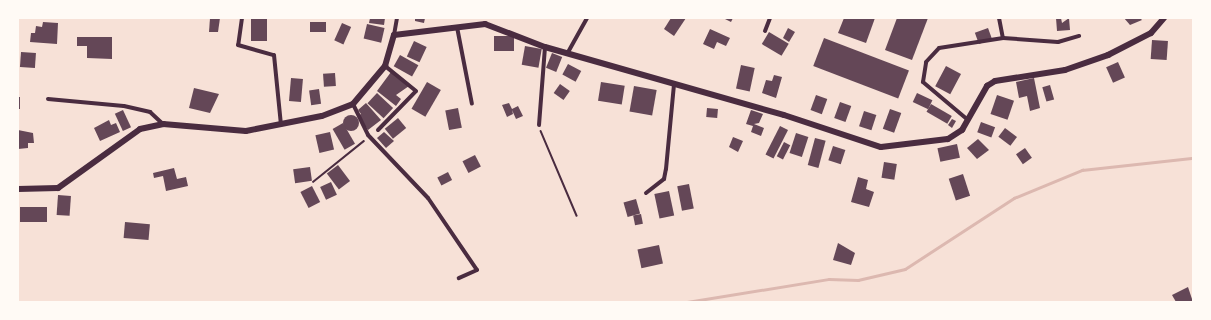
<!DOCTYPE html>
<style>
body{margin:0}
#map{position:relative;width:1211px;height:320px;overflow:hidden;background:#f7e1d7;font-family:Figtree,sans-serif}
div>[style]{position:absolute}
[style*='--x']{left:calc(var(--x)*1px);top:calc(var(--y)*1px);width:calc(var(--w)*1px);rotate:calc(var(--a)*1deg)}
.stream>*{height:2.5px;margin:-1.25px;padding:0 1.25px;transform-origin:1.25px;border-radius:1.25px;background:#dcb8b0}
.building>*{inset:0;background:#644757;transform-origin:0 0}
.round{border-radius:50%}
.path>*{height:1.5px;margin:-0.75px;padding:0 0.75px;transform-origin:0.75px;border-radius:0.75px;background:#4a2c40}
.minor>*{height:4px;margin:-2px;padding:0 2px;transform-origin:2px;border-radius:2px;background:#4a2c40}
.tertiary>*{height:6px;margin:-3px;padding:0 3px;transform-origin:3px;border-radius:3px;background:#4a2c40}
span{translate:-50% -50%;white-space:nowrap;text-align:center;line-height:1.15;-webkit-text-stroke:3px #fffaf5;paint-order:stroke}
.frame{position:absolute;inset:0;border:19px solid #fffaf5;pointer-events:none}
</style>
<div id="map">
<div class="stream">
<div style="--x:687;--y:302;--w:144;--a:-9.2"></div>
<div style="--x:829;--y:279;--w:29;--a:2"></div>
<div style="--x:858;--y:280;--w:48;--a:-13.2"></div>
<div style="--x:905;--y:269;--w:130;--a:-33.1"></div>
<div style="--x:1014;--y:198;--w:74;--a:-22.4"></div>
<div style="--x:1082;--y:170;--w:112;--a:-6.2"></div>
</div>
<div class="building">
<div style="clip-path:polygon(210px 18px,220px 18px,218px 32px,209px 32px)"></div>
<div style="left:251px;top:18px;width:16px;height:23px"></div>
<div style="clip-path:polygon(370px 18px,385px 18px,384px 25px,369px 23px)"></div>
<div style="clip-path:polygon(415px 18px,425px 18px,424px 23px,415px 21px)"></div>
<div style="clip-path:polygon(671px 18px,686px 18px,674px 36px,664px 29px)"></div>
<div style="clip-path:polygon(723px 18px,733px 18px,731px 22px)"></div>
<div style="clip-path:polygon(844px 18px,875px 18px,866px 43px,838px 33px)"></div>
<div style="clip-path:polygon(897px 18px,928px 18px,912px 60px,885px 50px)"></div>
<div style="clip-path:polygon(1056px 18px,1061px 18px,1062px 23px,1069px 18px,1070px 30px,1057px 31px)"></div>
<div style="clip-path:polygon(1124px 18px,1140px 18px,1142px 20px,1130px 25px)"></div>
<div style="clip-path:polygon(43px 22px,58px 23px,57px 44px,30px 42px,31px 33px,35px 33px,36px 26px,42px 27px)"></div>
<div style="left:310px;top:22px;width:16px;height:10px"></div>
<div style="left:342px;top:23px;width:10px;height:19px;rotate:24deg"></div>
<div style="left:367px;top:24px;width:18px;height:15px;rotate:13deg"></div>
<div style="clip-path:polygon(788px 28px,795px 32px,789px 42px,783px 38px)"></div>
<div style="left:988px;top:28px;width:12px;height:14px;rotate:70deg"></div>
<div style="clip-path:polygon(710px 29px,730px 38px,726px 46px,717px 42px,714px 49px,703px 44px)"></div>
<div style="left:769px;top:32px;width:23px;height:14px;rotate:31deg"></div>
<div style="left:514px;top:36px;width:15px;height:20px;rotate:90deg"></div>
<div style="clip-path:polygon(77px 37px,112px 37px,112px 59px,87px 58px,87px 46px,77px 46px)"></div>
<div style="left:824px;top:38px;width:91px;height:30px;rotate:21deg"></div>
<div style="left:1152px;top:40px;width:16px;height:19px;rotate:4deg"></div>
<div style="left:414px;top:41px;width:14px;height:17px;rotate:25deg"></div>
<div style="left:525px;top:46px;width:17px;height:19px;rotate:10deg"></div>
<div style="left:21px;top:52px;width:15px;height:15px;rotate:4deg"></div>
<div style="left:552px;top:53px;width:11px;height:16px;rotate:22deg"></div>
<div style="left:400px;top:55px;width:21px;height:13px;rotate:29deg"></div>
<div style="left:1118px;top:62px;width:17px;height:13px;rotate:66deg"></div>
<div style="left:568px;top:64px;width:15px;height:12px;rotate:28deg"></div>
<div style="left:741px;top:65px;width:14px;height:24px;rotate:12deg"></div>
<div style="left:946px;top:66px;width:17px;height:23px;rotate:28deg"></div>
<div style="clip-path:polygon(391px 72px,409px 86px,396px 95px,401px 99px,396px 106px,377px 91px)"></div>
<div style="left:335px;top:73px;width:13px;height:12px;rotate:86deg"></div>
<div style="clip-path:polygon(774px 75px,782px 77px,776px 98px,762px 93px,766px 80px,772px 81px)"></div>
<div style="left:291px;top:78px;width:12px;height:23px;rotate:5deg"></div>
<div style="clip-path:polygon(1034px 78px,1040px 108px,1030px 111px,1027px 96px,1019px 98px,1016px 82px)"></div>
<div style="left:427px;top:82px;width:16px;height:31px;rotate:30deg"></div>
<div style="left:601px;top:82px;width:24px;height:19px;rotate:9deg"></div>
<div style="left:560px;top:84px;width:12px;height:11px;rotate:35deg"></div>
<div style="left:1050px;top:85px;width:15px;height:8px;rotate:74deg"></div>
<div style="left:634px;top:86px;width:23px;height:26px;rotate:10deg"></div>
<div style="clip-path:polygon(194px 88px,219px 94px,210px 113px,189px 108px)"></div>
<div style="left:319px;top:89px;width:15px;height:10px;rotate:82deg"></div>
<div style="left:377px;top:93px;width:22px;height:14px;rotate:43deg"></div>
<div style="left:917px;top:93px;width:17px;height:10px;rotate:25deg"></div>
<div style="left:816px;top:95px;width:12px;height:16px;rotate:20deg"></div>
<div style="left:997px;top:95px;width:18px;height:20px;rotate:19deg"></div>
<div style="left:18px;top:97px;width:2px;height:12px"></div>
<div style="left:840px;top:102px;width:12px;height:17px;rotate:20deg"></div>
<div style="clip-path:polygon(366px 103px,381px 120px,368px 130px,358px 116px,361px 114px,358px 110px)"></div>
<div style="clip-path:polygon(509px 103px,512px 109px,518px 106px,523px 116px,516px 119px,512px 110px,513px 114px,507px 117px,502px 105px)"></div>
<div style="left:931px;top:104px;width:24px;height:9px;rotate:30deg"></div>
<div style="left:458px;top:108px;width:20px;height:13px;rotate:79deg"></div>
<div style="left:707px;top:108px;width:11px;height:9px;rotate:5deg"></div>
<div style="left:890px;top:109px;width:12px;height:21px;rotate:20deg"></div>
<div style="left:123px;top:110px;width:19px;height:9px;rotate:65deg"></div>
<div style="clip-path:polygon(751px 110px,763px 114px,759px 123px,754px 124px,764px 128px,761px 136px,751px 132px,753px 126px,746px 124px)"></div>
<div style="left:864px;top:111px;width:13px;height:16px;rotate:18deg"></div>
<div class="round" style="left:343px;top:115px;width:16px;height:16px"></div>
<div style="left:398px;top:118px;width:13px;height:17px;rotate:51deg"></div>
<div style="clip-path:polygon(952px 119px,956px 121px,952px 128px,948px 125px)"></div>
<div style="clip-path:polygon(109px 120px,111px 125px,116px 123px,120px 132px,100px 141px,94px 128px)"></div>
<div style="left:981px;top:122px;width:15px;height:11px;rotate:20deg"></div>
<div style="left:343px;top:123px;width:24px;height:12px;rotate:60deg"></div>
<div style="left:780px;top:126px;width:9px;height:32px;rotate:27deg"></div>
<div style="left:1005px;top:128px;width:15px;height:11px;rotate:37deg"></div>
<div style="clip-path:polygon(18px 130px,33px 133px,34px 143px,28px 143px,28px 148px,18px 149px)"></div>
<div style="left:330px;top:132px;width:18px;height:15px;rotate:77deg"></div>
<div style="clip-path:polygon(384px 132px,394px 141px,386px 148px,377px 138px)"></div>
<div style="left:796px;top:133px;width:13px;height:21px;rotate:18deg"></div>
<div style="clip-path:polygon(733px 137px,743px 141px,738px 152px,729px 147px)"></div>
<div style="left:815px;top:138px;width:11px;height:28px;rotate:15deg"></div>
<div style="clip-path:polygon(978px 139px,989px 150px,977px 159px,967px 148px)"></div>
<div style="left:784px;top:142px;width:7px;height:16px;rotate:27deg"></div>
<div style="left:957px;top:144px;width:14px;height:20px;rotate:78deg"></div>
<div style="left:833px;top:146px;width:13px;height:15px;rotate:18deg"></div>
<div style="left:1025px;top:148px;width:12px;height:11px;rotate:55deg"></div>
<div style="left:475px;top:155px;width:13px;height:14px;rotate:63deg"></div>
<div style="left:884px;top:162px;width:13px;height:16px;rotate:9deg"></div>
<div style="left:338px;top:165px;width:20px;height:14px;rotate:53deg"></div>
<div style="left:310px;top:167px;width:14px;height:17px;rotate:82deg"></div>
<div style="clip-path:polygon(174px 168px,177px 179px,186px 177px,188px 186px,166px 191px,163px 176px,154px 178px,153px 173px)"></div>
<div style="left:448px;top:172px;width:9px;height:12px;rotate:63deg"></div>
<div style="left:963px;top:174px;width:23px;height:15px;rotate:72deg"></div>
<div style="clip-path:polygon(858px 177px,868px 180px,866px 189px,874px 192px,869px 207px,851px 202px)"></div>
<div style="left:331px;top:182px;width:14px;height:12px;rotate:65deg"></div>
<div style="left:689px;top:184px;width:25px;height:12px;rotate:79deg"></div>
<div style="left:312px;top:186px;width:18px;height:13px;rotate:63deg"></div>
<div style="left:669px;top:191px;width:25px;height:15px;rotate:78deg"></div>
<div style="left:58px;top:195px;width:13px;height:20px;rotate:4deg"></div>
<div style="left:636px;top:199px;width:15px;height:13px;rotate:74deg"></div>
<div style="left:20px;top:207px;width:27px;height:15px"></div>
<div style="left:641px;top:214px;width:10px;height:8px;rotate:79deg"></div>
<div style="left:125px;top:222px;width:25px;height:16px;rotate:5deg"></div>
<div style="clip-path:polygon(838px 243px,855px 253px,851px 265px,833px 260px)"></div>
<div style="left:659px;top:245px;width:19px;height:22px;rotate:78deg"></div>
<div style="clip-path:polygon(1188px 287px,1193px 302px,1176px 302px,1172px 295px)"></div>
</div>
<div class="path">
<div style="--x:541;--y:131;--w:92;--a:67"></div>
<div style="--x:313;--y:182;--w:65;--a:-38.8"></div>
</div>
<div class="minor">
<div style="--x:242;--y:18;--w:27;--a:98"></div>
<div style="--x:238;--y:45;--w:37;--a:16"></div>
<div style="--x:274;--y:55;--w:70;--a:84.3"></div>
<div style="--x:999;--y:18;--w:20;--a:79"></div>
<div style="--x:457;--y:27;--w:78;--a:79"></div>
<div style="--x:765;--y:31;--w:14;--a:-69"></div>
<div style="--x:394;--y:35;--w:17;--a:-80"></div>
<div style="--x:567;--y:54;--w:41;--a:-60.9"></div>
<div style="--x:48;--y:99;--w:76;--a:5.3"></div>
<div style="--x:124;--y:106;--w:27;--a:13"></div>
<div style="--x:150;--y:112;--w:18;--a:43"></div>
<div style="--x:353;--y:104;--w:34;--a:64"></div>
<div style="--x:368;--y:135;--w:87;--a:46.4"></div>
<div style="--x:428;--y:198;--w:87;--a:55.8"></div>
<div style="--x:477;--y:270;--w:20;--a:156"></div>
<div style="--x:968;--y:120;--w:59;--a:-139.8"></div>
<div style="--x:923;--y:82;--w:20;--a:-81"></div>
<div style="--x:926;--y:62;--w:19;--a:-47"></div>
<div style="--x:939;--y:48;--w:65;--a:-8.9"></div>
<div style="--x:1003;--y:38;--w:55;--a:4.2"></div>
<div style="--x:1058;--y:42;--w:22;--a:-16"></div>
<div style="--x:539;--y:125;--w:78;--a:-85.6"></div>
<div style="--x:378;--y:130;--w:54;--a:-45.7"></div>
<div style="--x:416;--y:91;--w:40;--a:-141"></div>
<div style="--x:646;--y:193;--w:23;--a:-38"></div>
<div style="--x:664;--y:179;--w:10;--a:-79"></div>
<div style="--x:666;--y:169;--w:84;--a:-84.6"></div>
</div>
<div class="tertiary">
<div style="--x:18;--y:189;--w:40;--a:-1.4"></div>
<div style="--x:58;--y:188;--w:101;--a:-35.7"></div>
<div style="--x:140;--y:129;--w:24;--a:-12"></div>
<div style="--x:163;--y:124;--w:83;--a:4.8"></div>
<div style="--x:246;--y:131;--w:77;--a:-11.2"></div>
<div style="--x:322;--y:116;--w:33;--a:-21"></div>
<div style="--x:353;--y:104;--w:50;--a:-49.9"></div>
<div style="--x:385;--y:66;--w:32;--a:-74"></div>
<div style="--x:394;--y:35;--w:92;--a:-6.9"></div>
<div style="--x:485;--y:24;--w:64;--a:21"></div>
<div style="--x:545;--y:47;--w:248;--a:15.9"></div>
<div style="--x:784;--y:115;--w:102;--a:18.3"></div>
<div style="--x:881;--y:147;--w:67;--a:-6.8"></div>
<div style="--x:948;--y:139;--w:17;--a:-33"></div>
<div style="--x:962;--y:130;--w:51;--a:-60.4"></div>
<div style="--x:987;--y:86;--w:9;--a:-32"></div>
<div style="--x:995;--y:81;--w:71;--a:-8.9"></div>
<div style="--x:1065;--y:70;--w:46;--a:-19.2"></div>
<div style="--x:1108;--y:55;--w:48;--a:-27.1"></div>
<div style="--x:1151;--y:33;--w:20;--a:-49"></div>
</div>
<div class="frame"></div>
</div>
